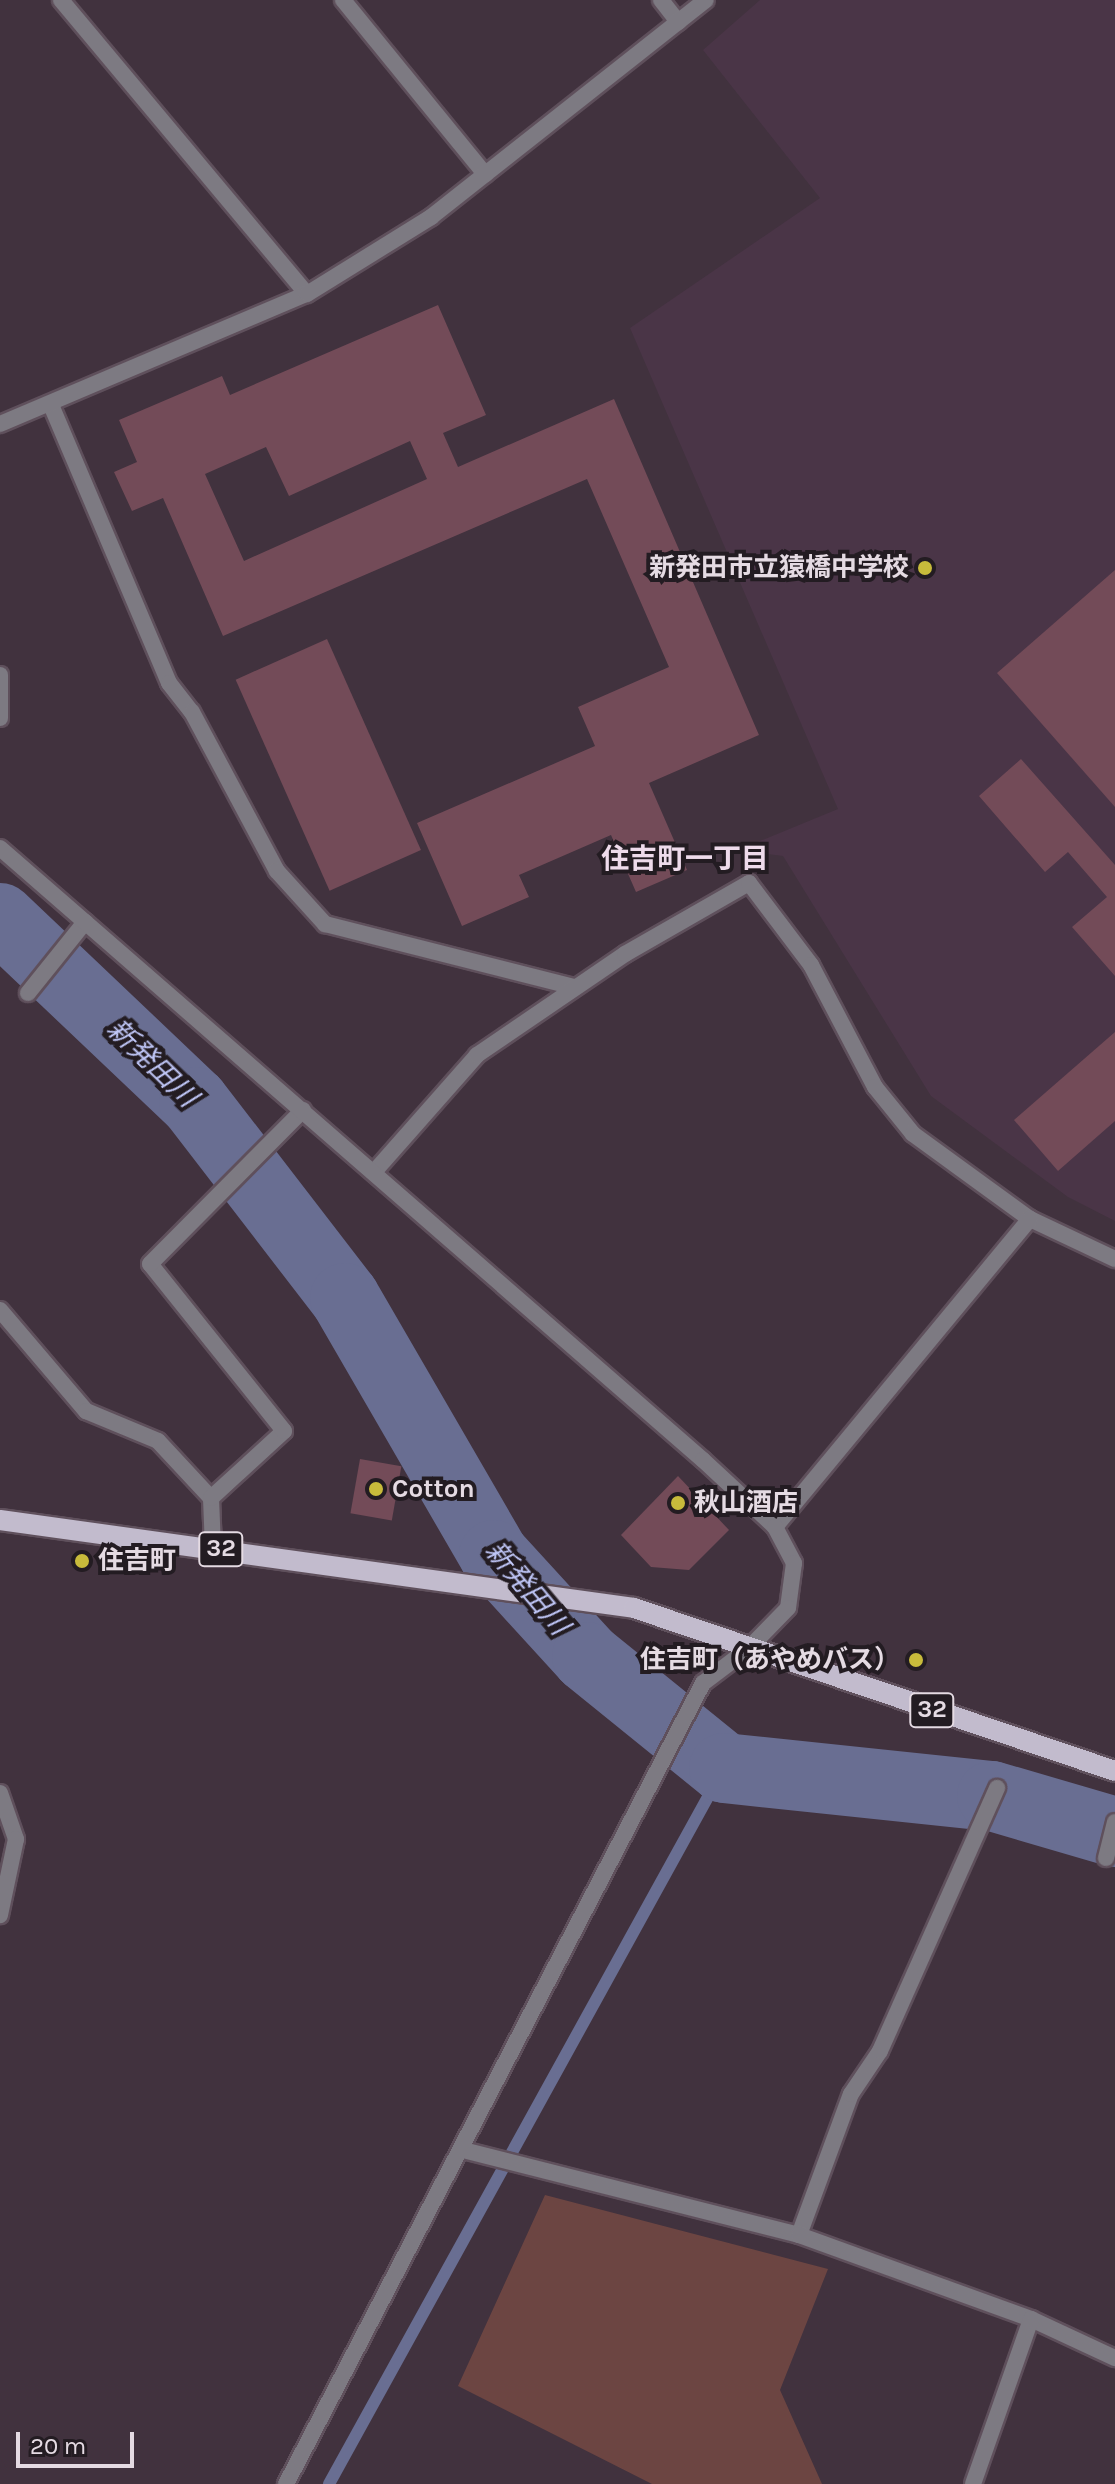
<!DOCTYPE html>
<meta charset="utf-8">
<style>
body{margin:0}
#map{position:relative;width:1115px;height:2484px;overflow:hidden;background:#41323e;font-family:Karla,"Noto Sans JP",sans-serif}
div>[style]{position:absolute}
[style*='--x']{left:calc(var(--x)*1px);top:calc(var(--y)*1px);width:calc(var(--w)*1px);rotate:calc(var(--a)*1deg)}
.built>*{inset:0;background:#4a3547}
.green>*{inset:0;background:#6c4542}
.stream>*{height:12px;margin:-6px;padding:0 6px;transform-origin:6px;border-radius:6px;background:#696e92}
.river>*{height:70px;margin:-35px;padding:0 35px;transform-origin:35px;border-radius:35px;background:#696e92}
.building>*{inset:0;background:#734b58;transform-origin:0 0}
.roads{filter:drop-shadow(2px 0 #5f505c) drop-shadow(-2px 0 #5f505c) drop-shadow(0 2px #5f505c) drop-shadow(0 -2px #5f505c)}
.service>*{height:16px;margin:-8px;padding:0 8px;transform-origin:8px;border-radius:8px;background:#7d7a82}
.minor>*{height:16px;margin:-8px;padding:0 8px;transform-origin:8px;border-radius:8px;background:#7d7a82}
.tertiary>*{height:16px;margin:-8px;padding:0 8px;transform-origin:8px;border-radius:8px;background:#7d7a82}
.primary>*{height:20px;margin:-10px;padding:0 10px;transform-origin:10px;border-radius:10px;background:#c2bbcd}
.dots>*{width:22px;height:22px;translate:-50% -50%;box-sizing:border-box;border:4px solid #231c22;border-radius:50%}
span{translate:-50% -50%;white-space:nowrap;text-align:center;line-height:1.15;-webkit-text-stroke:8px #231c22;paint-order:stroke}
.shield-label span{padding:2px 6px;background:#231c22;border:2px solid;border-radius:6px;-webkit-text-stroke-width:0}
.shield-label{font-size:24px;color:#e5dbe3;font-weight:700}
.poi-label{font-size:26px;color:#e5dbe3;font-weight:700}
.right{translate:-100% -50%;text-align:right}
.left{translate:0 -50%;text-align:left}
.neighbourhood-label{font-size:28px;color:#eedbeb;font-weight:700}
.water-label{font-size:28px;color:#c0c7f8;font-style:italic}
.scale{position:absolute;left:16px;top:2432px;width:118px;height:36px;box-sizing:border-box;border:4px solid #e5dbe3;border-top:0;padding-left:10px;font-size:24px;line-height:28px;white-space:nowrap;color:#e5dbe3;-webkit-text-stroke:6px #231c22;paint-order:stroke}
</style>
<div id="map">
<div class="built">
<div style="clip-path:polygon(760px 0,1115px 0,1115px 1221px,1068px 1197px,931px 1096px,783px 856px,738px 850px,838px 809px,630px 328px,820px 198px,703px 50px)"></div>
</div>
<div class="green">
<div style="clip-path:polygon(545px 2195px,828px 2269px,780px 2390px,822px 2484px,652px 2484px,458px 2386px)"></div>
</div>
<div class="stream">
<div style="--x:329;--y:2484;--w:818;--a:-61.12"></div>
</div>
<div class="river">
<div style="--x:0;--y:918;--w:267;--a:43.5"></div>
<div style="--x:194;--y:1102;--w:247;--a:52.4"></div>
<div style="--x:345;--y:1298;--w:297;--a:59.9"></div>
<div style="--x:494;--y:1555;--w:138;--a:47.6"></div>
<div style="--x:587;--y:1657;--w:176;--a:39"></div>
<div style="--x:724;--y:1768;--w:269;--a:6"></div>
<div style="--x:992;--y:1796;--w:128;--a:16.3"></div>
</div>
<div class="building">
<div style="clip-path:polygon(evenodd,438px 305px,486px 415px,443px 433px,458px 467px,614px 399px,759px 735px,649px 783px,687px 870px,636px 892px,611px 835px,519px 875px,529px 897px,462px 926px,417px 823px,595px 746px,578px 707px,669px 667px,587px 479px,223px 636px,163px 498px,132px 511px,114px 472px,137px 462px,119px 420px,222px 376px,230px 395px,438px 305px,410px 441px,427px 479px,244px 561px,205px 474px,266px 447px,289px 496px,410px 441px)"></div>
<div style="clip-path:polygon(1115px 570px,1115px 807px,997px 673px)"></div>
<div style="left:327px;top:639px;width:231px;height:100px;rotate:66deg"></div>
<div style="clip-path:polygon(1021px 759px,1115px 865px,1115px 976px,1072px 927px,1107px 897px,1068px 852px,1045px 872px,979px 796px)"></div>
<div style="clip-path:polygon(1115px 1032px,1115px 1121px,1058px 1171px,1014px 1120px)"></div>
<div style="left:360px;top:1459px;width:42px;height:55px;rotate:10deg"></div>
<div style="clip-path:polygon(678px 1476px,729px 1530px,689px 1570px,651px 1567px,621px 1535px)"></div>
</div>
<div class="roads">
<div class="service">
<div style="--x:343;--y:0;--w:225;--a:50.8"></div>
<div style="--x:661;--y:0;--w:28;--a:52"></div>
<div style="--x:1106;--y:1858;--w:37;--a:-76"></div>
<div style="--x:799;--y:2235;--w:150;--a:-69.8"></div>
<div style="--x:851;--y:2094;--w:52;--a:-56"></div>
<div style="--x:880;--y:2051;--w:288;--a:-66"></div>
</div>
<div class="minor">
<div style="--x:61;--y:0;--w:383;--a:50.1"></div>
<div style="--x:51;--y:405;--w:302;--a:67"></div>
<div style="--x:169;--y:683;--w:37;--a:52"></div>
<div style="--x:192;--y:712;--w:180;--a:61.9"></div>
<div style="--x:277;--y:871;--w:72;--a:47.8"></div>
<div style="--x:325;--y:924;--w:257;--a:14.2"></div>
<div style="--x:0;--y:424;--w:333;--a:-23"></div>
<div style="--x:307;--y:294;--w:146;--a:-31.8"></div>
<div style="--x:431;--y:217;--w:350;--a:-38.3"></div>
<div style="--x:0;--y:675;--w:43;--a:90"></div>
<div style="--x:28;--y:993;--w:91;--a:-51.2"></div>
<div style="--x:374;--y:1172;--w:156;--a:-48.6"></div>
<div style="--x:477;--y:1055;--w:179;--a:-34.3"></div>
<div style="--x:625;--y:954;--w:143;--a:-29.8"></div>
<div style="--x:749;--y:883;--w:103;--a:52.9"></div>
<div style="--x:811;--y:965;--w:138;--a:62.3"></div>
<div style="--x:875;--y:1087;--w:60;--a:51"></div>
<div style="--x:913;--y:1134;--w:145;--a:36"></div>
<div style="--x:1030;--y:1219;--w:94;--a:25.2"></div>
<div style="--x:0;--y:1310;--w:133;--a:49.6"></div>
<div style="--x:86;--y:1411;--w:78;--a:22.6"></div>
<div style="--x:158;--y:1441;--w:78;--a:47.1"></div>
<div style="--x:211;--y:1498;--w:50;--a:87.7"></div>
<div style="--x:211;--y:1498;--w:99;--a:-42.5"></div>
<div style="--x:284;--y:1431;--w:214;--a:-128.7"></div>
<div style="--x:150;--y:1264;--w:217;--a:-45.2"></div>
<div style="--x:775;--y:1527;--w:400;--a:-50.4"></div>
<div style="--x:0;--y:1793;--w:49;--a:70.8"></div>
<div style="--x:16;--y:1839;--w:78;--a:101.9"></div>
<div style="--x:463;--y:2150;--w:347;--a:14.2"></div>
<div style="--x:799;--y:2235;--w:247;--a:19.9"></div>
<div style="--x:1031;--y:2319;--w:93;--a:24.9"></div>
<div style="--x:973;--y:2484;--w:175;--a:-70.6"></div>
</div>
<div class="tertiary">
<div style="--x:0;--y:848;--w:932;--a:41.04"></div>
<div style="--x:703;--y:1460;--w:98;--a:42.9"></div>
<div style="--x:775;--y:1527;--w:41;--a:62.2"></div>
<div style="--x:794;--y:1563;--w:45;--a:97.6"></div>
<div style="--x:788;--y:1608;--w:57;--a:134.3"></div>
<div style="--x:748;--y:1649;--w:56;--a:142.9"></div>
<div style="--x:703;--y:1683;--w:903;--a:117.5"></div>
</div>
<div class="primary">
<div style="--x:0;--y:1520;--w:640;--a:7.9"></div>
<div style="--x:634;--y:1608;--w:508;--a:18.72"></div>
</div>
</div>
<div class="dots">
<div style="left:925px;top:568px;background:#c8bb3b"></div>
<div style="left:376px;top:1489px;background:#c8bb3b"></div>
<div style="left:678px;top:1503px;background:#c8bb3b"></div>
<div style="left:82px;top:1561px;background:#c8bb3b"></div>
<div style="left:916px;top:1660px;background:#c8bb3b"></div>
</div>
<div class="shield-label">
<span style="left:221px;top:1549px">32</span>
<span style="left:932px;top:1710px">32</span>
</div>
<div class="poi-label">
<span class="right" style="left:909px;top:568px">新発田市立猿橋中学校</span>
<span class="left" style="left:392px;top:1489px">Cotton</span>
<span class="left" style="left:694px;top:1503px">秋山酒店</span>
<span class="left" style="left:98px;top:1561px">住吉町</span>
<span class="right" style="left:900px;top:1660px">住吉町（あやめバス）</span>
</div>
<div class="neighbourhood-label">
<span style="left:685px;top:859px">住吉町一丁目</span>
</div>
<div class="water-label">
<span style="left:152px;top:1063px;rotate:44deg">新発田川</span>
<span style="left:527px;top:1588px;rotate:50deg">新発田川</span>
</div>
<div class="scale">20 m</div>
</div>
